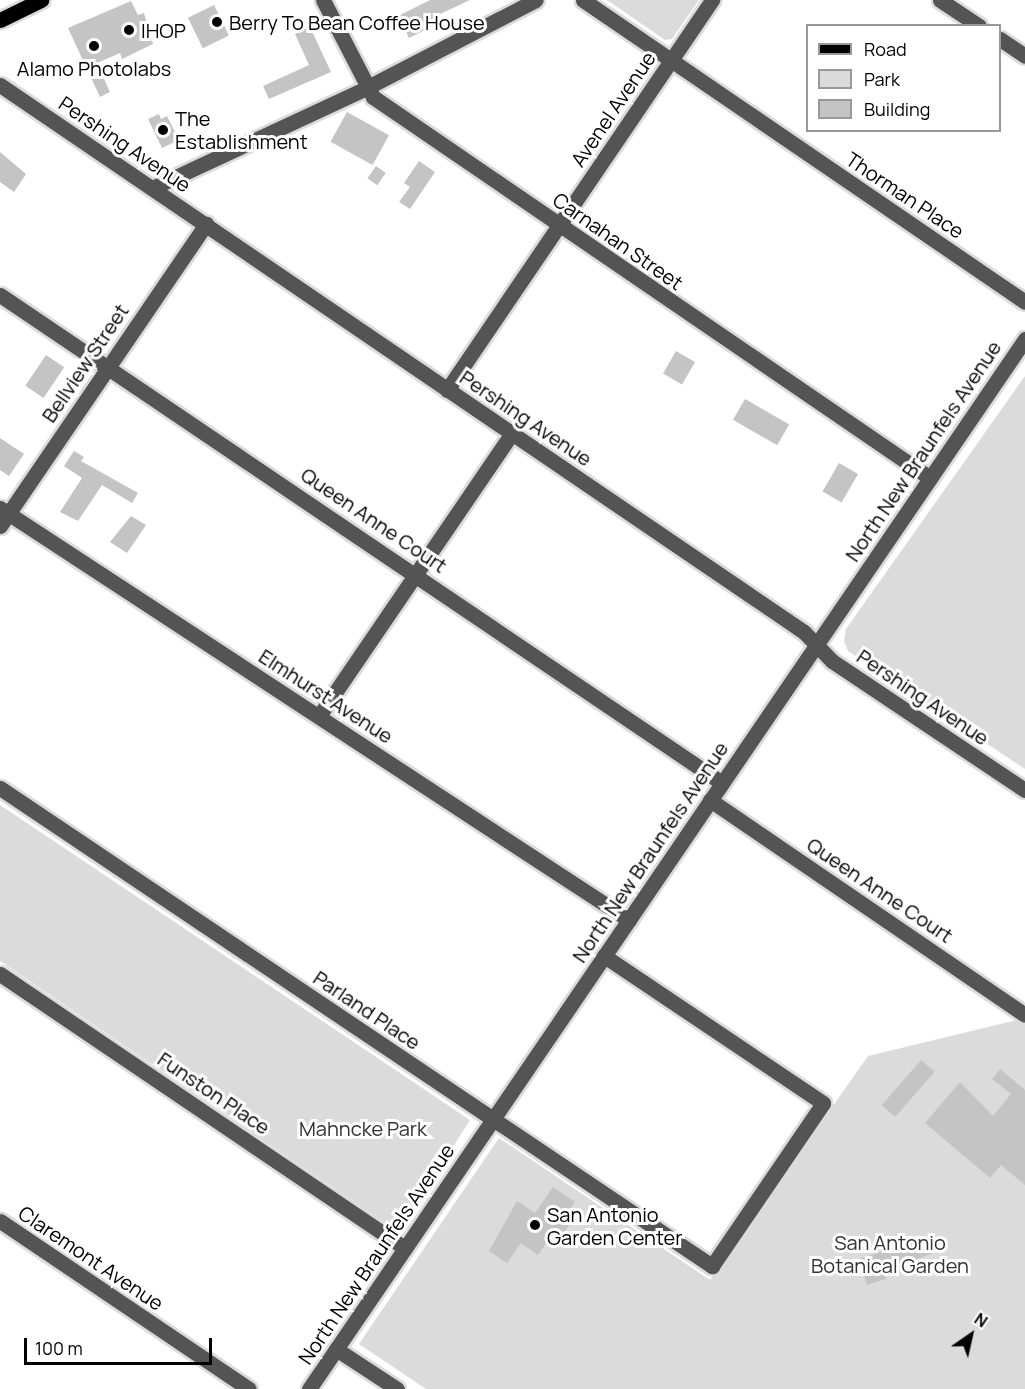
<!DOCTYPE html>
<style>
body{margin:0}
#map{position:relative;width:1025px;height:1389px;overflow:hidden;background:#fff;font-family:Manrope,sans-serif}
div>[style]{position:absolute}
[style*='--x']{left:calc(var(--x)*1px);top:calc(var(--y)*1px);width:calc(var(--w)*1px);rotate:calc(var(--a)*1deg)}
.green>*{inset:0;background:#dbdbdb}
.building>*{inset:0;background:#c4c4c4;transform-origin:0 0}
.roads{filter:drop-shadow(2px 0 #dbdbdb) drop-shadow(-2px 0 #dbdbdb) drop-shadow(0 2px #dbdbdb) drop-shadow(0 -2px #dbdbdb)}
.minor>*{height:15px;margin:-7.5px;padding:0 7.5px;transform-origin:7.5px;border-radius:7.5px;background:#545454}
.major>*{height:15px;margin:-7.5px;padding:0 7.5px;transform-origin:7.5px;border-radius:7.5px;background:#000}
.dots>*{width:16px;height:16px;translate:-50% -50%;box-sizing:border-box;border:3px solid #fff;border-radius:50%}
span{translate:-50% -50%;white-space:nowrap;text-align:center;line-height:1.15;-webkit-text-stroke:6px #fff;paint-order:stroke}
.poi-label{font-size:20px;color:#000}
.left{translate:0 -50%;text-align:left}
.street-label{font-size:20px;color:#000}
.park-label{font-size:20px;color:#323232}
.legend{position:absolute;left:806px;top:24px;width:195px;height:108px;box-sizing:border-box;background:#fff;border:2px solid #999;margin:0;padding:8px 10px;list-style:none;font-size:18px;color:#000}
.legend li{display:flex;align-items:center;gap:12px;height:30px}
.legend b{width:30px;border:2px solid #999}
.north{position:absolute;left:941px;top:1305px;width:60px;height:60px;-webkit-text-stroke:4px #fff;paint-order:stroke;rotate:34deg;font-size:16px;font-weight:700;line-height:24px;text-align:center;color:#000}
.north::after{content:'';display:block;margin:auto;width:21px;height:27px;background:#000;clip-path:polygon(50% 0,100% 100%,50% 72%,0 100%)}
.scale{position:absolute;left:24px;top:1338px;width:188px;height:27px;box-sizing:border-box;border:3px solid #000;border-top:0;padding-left:8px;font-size:18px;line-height:21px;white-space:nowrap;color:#000;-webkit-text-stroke:4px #fff;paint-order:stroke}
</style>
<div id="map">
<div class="green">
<div style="clip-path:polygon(607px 0,699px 0,672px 39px,665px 40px)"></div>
<div style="clip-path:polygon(1025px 376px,1025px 769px,848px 651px,844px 641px,846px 629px)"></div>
<div style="clip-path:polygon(0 805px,470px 1120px,399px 1232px,0 961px)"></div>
<div style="clip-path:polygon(1025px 1018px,1025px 1389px,426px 1389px,359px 1344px,499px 1138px,710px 1280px,868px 1056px)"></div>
</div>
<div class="building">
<div style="clip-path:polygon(430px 0,470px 0,434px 17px,437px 24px,409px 38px,398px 16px)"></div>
<div style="clip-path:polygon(131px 1px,138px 15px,144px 13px,153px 44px,122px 59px,120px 53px,97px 63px,110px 92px,100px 97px,68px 28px)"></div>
<div style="left:214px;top:5px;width:34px;height:29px;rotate:64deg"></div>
<div style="clip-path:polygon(310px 27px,331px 72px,269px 99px,263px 86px,309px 65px,295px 34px)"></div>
<div style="left:347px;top:112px;width:48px;height:34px;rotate:29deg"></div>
<div style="clip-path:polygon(159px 114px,161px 119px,167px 116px,179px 140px,162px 148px,148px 119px)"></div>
<div style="clip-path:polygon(0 152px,26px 174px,14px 192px,0 182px)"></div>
<div style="clip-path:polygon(419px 161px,435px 172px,410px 209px,399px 202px,410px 187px,404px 183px)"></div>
<div style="left:376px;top:166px;width:12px;height:15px;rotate:35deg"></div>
<div style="left:676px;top:351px;width:22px;height:26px;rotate:30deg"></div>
<div style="left:46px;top:355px;width:22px;height:37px;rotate:34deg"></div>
<div style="left:745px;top:399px;width:51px;height:24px;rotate:30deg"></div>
<div style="clip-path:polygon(0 438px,24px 454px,9px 476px,0 470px)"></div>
<div style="clip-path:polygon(74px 451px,84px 457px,81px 461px,138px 493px,132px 503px,102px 485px,78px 521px,60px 512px,82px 478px,64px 466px)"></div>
<div style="left:839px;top:463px;width:22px;height:33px;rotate:30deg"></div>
<div style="clip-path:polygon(131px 516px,146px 525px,127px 553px,110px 542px)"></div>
<div style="left:921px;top:1060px;width:18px;height:60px;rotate:41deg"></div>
<div style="clip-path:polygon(1000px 1069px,1025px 1090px,1025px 1185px,1001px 1165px,990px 1178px,925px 1123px,960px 1082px,993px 1116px,1011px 1094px,992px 1079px)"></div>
<div style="clip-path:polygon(553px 1187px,575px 1202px,565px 1217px,572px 1221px,560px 1239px,553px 1233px,538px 1255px,521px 1243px,507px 1263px,489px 1251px,517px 1201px,535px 1213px)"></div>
<div style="clip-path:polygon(935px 1234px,941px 1250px,884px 1272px,886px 1279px,867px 1285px,858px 1259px)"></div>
</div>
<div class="roads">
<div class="minor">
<div style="--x:323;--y:0;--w:109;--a:62.7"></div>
<div style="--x:373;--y:97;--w:675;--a:34.37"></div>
<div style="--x:583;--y:0;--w:535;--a:34.34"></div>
<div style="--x:940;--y:0;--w:47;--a:33.7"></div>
<div style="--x:1000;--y:39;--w:30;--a:34"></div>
<div style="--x:0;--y:85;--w:972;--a:34.23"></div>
<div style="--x:804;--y:632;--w:40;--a:46"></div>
<div style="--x:832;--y:661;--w:232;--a:33.8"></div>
<div style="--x:152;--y:188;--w:236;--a:-25"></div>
<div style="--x:366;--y:88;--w:191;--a:-27.4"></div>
<div style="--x:0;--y:295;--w:871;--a:34.05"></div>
<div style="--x:447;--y:390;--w:472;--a:-55.8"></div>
<div style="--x:0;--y:508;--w:752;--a:33.23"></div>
<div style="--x:0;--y:526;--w:366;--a:-55.7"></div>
<div style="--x:319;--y:716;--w:343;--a:-55.7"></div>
<div style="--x:0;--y:788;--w:858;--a:33.88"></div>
<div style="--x:712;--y:1266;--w:197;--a:-55.7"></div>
<div style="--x:823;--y:1103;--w:264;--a:-146.1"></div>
<div style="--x:710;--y:800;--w:381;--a:34.3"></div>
<div style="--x:0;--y:974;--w:489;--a:34.1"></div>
<div style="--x:0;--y:1221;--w:300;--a:34"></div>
<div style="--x:336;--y:1349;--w:73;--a:33.3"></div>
<div style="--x:309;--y:1389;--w:1271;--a:-55.71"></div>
</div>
<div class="major">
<div style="--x:0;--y:20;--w:46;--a:-26"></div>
</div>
</div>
<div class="dots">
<div style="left:217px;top:22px;background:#000"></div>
<div style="left:129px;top:30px;background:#000"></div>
<div style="left:94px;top:46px;background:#000"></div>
<div style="left:163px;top:130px;background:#000"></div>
<div style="left:535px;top:1225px;background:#000"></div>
</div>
<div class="poi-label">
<span class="left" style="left:229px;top:22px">Berry To Bean Coffee House</span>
<span class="left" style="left:141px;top:30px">IHOP</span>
<span style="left:94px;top:68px">Alamo Photolabs</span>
<span class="left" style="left:175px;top:130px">The<br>Establishment</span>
<span class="left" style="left:547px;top:1226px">San Antonio<br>Garden Center</span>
</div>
<div class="street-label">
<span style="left:613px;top:109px;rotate:-56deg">Avenel Avenue</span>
<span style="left:125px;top:144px;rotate:34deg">Pershing Avenue</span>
<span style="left:905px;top:195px;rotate:34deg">Thorman Place</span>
<span style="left:618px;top:241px;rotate:35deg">Carnahan Street</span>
<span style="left:85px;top:363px;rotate:-56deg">Bellview Street</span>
<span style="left:526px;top:418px;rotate:34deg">Pershing Avenue</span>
<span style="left:923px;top:451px;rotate:-56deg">North New Braunfels Avenue</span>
<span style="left:374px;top:520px;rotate:34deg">Queen Anne Court</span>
<span style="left:326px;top:696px;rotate:33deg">Elmhurst Avenue</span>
<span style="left:923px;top:697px;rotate:34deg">Pershing Avenue</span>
<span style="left:650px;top:852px;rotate:-56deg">North New Braunfels Avenue</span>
<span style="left:880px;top:890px;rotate:34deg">Queen Anne Court</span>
<span style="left:367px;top:1010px;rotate:34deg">Parland Place</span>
<span style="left:214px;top:1093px;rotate:34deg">Funston Place</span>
<span style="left:376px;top:1254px;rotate:-56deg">North New Braunfels Avenue</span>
<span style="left:91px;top:1258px;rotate:34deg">Claremont Avenue</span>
</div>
<div class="park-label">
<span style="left:363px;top:1128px">Mahncke Park</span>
<span style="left:890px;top:1254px">San Antonio<br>Botanical Garden</span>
</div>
<ul class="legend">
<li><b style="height:8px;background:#000"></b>Road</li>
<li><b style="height:16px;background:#dbdbdb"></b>Park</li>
<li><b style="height:16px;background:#c4c4c4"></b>Building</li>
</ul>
<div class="north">N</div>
<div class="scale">100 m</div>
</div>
